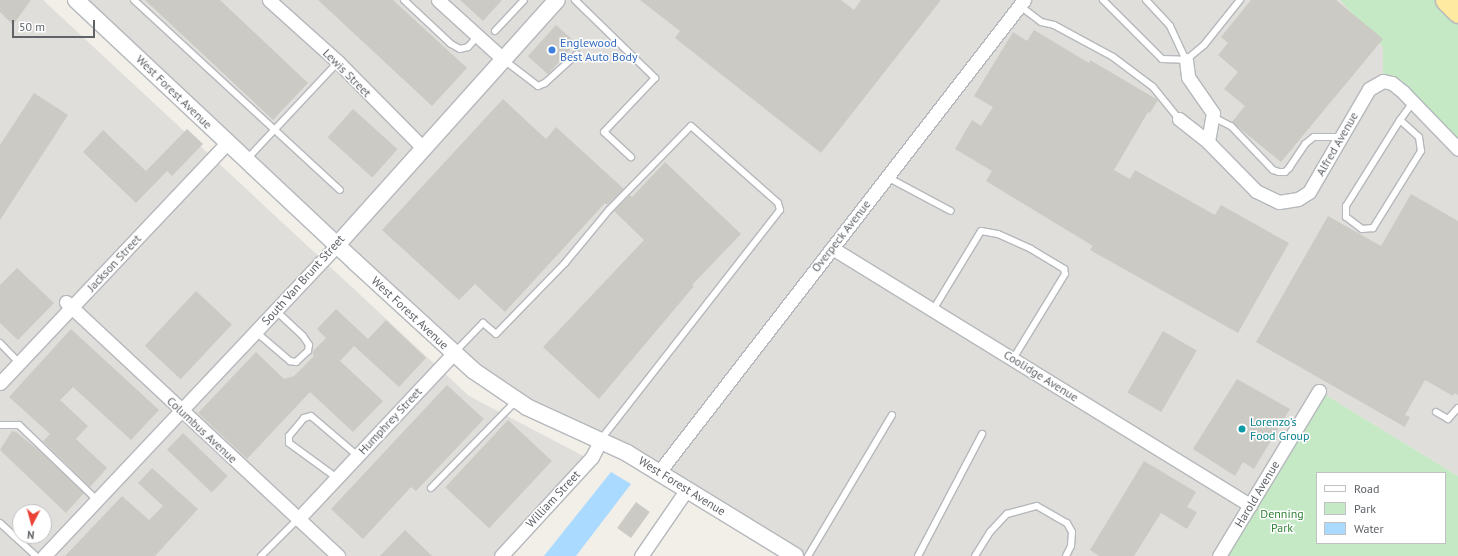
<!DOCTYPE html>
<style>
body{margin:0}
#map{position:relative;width:1458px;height:556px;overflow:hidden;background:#f1efe8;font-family:"PT Sans",sans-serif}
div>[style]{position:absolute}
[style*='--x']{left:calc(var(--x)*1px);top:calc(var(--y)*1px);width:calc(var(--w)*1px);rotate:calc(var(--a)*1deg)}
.industrial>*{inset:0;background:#e0deda}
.green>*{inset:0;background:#c5e8c5}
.water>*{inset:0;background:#aadaff}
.building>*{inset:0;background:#cccac5;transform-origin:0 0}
.roads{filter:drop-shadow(1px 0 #b5b8bc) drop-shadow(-1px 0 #b5b8bc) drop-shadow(0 1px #b5b8bc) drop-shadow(0 -1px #b5b8bc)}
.service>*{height:6px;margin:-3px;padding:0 3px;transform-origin:3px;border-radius:3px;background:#fff}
.minor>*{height:13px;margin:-6.5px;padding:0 6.5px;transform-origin:6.5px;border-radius:6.5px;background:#fff}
.tertiary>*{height:16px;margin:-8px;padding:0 8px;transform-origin:8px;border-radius:8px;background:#fff}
.trunk>*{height:21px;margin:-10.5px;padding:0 10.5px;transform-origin:10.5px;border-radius:10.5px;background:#feeaa1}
.dots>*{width:11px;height:11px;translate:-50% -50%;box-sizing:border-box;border:2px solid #fff;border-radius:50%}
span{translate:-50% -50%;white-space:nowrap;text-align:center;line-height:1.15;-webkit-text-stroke:3px #fff;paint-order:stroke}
.shop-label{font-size:12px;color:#366cbe}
.left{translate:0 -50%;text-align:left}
.street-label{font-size:12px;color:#5f6368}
.culture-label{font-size:12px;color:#0d838f}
.park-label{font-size:12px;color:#348238}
.legend{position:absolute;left:1316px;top:472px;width:130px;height:72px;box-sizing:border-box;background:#fff;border:1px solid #bfc1c3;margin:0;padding:5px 7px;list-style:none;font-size:12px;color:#5f6368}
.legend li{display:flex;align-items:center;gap:8px;height:20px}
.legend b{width:20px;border:1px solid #bfc1c3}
.north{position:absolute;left:12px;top:504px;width:40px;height:40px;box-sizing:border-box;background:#fff;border:1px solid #bfc1c3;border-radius:50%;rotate:186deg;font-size:11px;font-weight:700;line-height:16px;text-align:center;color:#5f6368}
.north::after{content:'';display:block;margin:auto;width:14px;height:18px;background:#ea4335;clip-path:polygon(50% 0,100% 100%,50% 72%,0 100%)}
.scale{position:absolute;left:12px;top:20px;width:83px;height:18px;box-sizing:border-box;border:2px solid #5f6368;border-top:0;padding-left:5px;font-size:12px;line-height:14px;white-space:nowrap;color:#5f6368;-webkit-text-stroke:3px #fff;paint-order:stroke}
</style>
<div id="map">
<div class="industrial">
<div style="clip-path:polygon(evenodd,0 0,43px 0,469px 396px,591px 460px,501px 556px,0 556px,0 0,20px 512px,44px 512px,44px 536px,20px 536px,20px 512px)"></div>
<div style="clip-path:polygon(76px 0,1340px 0,1383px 47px,1383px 81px,1458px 149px,1458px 476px,1319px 391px,1219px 556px,795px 556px,659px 472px,516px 401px)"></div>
</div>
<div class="green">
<div style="clip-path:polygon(1340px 0,1446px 0,1458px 12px,1458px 149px,1383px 81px,1383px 47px)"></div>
<div style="clip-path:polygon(evenodd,1319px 391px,1458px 476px,1458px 556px,1219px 556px,1319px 391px,1317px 473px,1445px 473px,1445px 543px,1317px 543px,1317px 473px)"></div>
</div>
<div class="water">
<div style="clip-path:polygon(611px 472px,631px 484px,576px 556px,544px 556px)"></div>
</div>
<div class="building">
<div style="clip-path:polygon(0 0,31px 0,13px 25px,0 12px)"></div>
<div style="clip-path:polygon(145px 0,220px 0,308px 83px,273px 120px)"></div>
<div style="clip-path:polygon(318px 0,393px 0,467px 68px,432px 106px)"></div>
<div style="clip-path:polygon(460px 0,502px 0,483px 21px)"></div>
<div style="clip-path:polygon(640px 0,841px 0,854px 10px,861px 0,941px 0,821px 153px,675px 38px,680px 31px)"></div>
<div style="clip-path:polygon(1251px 0,1336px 0,1383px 39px,1281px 162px,1232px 122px,1245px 106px,1224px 89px,1238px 72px,1218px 55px,1228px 43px,1221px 37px)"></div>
<div style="left:556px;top:25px;width:27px;height:42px;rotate:42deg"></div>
<div style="clip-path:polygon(1034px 30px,1089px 63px,1090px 60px,1158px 100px,1150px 113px,1148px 112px,1114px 170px,1130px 179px,1135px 170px,1215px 215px,1221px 205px,1289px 243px,1238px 333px,1090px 250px,1093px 246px,986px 181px,992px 171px,955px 149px,972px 120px,981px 126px,993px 107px,974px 96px,1013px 32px,1027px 41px)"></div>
<div style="clip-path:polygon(34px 93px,68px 115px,0 220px,0 145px)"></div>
<div style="clip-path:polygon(503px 99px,546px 139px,556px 127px,624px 189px,607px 205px,605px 203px,505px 312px,475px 284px,459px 300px,382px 230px)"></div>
<div style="left:353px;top:109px;width:60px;height:38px;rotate:42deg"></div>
<div style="clip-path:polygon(187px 129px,203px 144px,172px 176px,167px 171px,136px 203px,83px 152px,103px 130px,146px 171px)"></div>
<div style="clip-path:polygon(665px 162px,741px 234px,692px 285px,694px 286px,599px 399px,543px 347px,644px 240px,614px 211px,630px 195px,632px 197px)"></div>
<div style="clip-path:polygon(1411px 194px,1458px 221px,1458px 395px,1455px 393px,1453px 396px,1425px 380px,1405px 415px,1410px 417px,1405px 427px,1256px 342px,1328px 216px,1381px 246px)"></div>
<div style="clip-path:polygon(17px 268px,54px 303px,18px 340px,0 323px,0 285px)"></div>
<div style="left:196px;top:291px;width:49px;height:75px;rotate:43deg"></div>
<div style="clip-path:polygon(336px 309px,368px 339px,386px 320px,426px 358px,399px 387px,354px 346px,340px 361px,383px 401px,353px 432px,310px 392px,247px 459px,198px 413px,256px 352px,284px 379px,294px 376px,314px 356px,312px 352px,326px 338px,317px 329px)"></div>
<div style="clip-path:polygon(71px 329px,159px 410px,131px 440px,73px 387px,60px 400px,88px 426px,76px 439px,107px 468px,90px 487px,43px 441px,50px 434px,9px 397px)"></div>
<div style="left:1163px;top:331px;width:39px;height:71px;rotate:30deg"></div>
<div style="clip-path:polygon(1237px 379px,1290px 409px,1254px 469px,1243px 462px,1235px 476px,1193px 449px)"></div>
<div style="clip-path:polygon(447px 385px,484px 419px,416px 491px,411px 487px,363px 539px,331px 509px)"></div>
<div style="left:508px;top:420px;width:60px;height:92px;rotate:43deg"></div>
<div style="clip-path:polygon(12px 431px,16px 432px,36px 448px,84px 493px,66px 513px,0 450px)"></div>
<div style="left:183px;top:433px;width:62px;height:23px;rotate:44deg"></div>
<div style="clip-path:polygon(1144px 461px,1196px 492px,1187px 507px,1197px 512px,1187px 529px,1161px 513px,1134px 556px,1099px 556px,1090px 550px)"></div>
<div style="clip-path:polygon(152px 468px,198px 509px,155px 556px,65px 556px,122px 496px,149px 520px,163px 506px,138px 483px)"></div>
<div style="left:636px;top:502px;width:17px;height:32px;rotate:36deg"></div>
<div style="clip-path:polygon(405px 530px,432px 556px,380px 556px)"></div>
</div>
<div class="roads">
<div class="service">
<div style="--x:134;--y:0;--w:280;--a:42.7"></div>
<div style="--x:404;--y:0;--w:64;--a:43.1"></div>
<div style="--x:451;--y:44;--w:10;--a:29"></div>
<div style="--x:460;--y:49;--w:8;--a:-14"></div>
<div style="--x:468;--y:47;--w:13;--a:-48"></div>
<div style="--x:575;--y:0;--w:112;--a:44.3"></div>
<div style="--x:655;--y:78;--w:74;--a:133.4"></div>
<div style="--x:604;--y:132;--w:37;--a:43"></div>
<div style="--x:1103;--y:0;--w:83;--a:45"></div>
<div style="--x:1162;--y:59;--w:24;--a:2"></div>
<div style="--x:1146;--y:0;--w:35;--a:47"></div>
<div style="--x:1170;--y:26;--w:38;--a:65"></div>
<div style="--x:1020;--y:6;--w:26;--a:37"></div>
<div style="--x:1041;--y:22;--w:13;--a:13"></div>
<div style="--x:1054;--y:25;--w:67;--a:28.5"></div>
<div style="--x:1113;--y:57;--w:50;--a:36.9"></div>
<div style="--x:1153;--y:87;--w:41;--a:50.9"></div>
<div style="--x:495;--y:31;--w:42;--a:-46.9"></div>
<div style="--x:504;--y:60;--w:43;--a:37.4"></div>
<div style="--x:538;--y:86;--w:8;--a:-23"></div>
<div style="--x:545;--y:83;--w:43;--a:-42.2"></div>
<div style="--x:1186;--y:60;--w:23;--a:-40"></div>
<div style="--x:1204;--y:45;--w:58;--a:-51.3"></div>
<div style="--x:1213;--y:117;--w:20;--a:27"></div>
<div style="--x:1231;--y:126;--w:61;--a:46.3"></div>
<div style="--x:1273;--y:170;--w:6;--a:18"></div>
<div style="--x:1279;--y:172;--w:6;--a:0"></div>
<div style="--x:1285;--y:172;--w:6;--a:-45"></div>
<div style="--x:1289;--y:168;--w:29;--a:-56"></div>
<div style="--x:1305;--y:144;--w:11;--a:-38"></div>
<div style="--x:1314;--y:137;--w:28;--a:0"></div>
<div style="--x:1400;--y:120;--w:25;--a:42"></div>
<div style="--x:1419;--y:137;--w:14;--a:82"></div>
<div style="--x:1421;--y:151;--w:91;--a:121.9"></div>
<div style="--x:1373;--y:228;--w:11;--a:175"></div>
<div style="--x:1362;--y:229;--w:20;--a:-143"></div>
<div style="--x:1346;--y:217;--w:11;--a:-90"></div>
<div style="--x:1346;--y:206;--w:102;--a:-57.9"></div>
<div style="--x:1400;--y:120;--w:22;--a:-54"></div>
<div style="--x:247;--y:159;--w:133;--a:-46.8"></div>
<div style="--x:887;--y:177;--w:72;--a:28"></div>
<div style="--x:933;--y:310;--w:92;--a:-58.7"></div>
<div style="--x:981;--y:231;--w:17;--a:10"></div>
<div style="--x:998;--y:234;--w:36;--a:24"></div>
<div style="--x:1031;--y:249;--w:39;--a:31"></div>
<div style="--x:1064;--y:269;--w:5;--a:79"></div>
<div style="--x:1065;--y:274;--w:100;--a:121.5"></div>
<div style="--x:256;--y:332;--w:45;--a:40.5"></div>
<div style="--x:290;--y:361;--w:6;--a:9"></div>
<div style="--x:296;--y:362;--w:16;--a:-43"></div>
<div style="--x:308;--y:351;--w:6;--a:-81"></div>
<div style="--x:309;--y:345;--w:11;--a:-124"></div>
<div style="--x:303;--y:336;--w:37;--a:-137"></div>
<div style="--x:0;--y:343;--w:28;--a:46"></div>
<div style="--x:454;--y:353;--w:42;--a:-46"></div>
<div style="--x:483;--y:323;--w:17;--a:40"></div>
<div style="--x:496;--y:334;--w:99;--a:-45.8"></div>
<div style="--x:565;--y:263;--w:69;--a:-50.3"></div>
<div style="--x:609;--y:210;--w:117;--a:-45.7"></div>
<div style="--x:691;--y:126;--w:116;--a:41.5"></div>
<div style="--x:778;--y:203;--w:7;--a:74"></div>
<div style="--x:780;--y:210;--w:291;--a:128"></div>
<div style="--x:1436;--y:412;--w:14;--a:30"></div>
<div style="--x:1448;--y:419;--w:15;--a:-48"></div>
<div style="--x:0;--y:425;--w:19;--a:0"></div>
<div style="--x:19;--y:425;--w:108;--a:43.9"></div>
<div style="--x:337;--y:478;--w:59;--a:-143.9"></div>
<div style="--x:289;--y:443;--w:7;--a:-90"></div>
<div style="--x:289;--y:436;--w:23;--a:-50"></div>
<div style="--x:304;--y:418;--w:7;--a:-16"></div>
<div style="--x:311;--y:416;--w:62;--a:40.4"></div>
<div style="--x:431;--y:488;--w:122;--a:-45.7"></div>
<div style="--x:0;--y:523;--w:49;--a:42.5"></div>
<div style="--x:261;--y:556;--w:52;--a:-45"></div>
<div style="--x:808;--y:556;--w:164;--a:-59.2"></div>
<div style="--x:918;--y:556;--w:138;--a:-62.3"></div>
<div style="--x:975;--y:556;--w:28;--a:-58"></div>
<div style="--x:990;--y:532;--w:25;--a:-47"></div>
<div style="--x:1007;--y:514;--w:31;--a:-15"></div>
<div style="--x:1037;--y:506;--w:34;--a:30"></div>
<div style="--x:1067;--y:523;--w:10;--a:61"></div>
<div style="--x:1072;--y:532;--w:14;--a:94"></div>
<div style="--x:1071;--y:546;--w:11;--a:117"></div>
</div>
<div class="minor">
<div style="--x:269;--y:0;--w:93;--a:41.9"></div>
<div style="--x:338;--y:62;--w:121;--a:45.3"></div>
<div style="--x:438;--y:0;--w:88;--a:42.2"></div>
<div style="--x:1186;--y:60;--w:17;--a:83"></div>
<div style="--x:1188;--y:77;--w:44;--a:55.2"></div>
<div style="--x:1213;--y:113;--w:29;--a:100"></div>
<div style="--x:1179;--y:119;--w:37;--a:38"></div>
<div style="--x:1208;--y:142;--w:69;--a:45.6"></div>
<div style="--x:1256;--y:191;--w:25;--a:26"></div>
<div style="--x:1279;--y:202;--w:19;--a:-9"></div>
<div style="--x:1298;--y:199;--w:13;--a:-32"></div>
<div style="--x:1309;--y:192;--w:119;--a:-59.8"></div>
<div style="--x:1369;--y:89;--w:16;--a:-30"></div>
<div style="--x:1383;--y:81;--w:9;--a:13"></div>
<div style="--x:1392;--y:83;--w:14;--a:39"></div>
<div style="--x:1403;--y:92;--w:79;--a:46"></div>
<div style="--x:832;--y:248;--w:491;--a:31.6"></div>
<div style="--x:66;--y:302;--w:372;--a:43"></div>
<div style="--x:0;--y:383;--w:330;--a:-46.6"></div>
<div style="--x:659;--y:472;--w:597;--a:-52.29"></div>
<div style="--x:298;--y:519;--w:228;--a:-46.8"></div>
<div style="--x:44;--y:556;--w:427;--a:-46.7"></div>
<div style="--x:501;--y:556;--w:134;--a:-47.4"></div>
<div style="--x:592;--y:457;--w:20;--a:-63"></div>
<div style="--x:641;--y:556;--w:81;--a:-55.5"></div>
<div style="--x:1219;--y:556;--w:193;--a:-58.8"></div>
</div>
<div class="tertiary">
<div style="--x:76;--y:0;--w:383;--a:43.2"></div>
<div style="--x:355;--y:262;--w:161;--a:42.5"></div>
<div style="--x:474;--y:371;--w:64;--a:34.2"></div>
<div style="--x:527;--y:407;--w:110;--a:24.7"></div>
<div style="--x:627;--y:453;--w:197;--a:31.5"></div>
<div style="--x:337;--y:245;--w:329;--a:-48.1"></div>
</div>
<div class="trunk">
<div style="--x:1446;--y:0;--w:17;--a:45"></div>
</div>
</div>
<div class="dots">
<div style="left:552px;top:50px;background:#3f7fe0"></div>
<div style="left:1242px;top:429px;background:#0f9aa8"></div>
</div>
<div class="shop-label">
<span class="left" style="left:560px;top:50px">Englewood<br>Best Auto Body</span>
</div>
<div class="street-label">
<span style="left:347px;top:73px;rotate:45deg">Lewis Street</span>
<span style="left:174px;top:92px;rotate:44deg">West Forest Avenue</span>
<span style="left:1337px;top:144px;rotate:-60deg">Alfred Avenue</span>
<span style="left:841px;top:236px;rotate:-52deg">Overpeck Avenue</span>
<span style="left:114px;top:263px;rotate:-47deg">Jackson Street</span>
<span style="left:303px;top:280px;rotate:-48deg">South Van Brunt Street</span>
<span style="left:410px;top:313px;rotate:43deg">West Forest Avenue</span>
<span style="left:1041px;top:376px;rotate:32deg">Coolidge Avenue</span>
<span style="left:390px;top:421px;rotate:-47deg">Humphrey Street</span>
<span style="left:202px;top:430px;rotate:43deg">Columbus Avenue</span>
<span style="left:682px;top:486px;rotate:32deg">West Forest Avenue</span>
<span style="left:1257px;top:494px;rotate:-59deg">Harold Avenue</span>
<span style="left:553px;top:499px;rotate:-47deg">William Street</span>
</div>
<div class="culture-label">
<span class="left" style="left:1250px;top:429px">Lorenzo's<br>Food Group</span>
</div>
<div class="park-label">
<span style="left:1282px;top:521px">Denning<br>Park</span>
</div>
<ul class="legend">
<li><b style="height:5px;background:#fff"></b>Road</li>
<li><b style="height:11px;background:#c5e8c5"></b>Park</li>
<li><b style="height:11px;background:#aadaff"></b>Water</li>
</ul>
<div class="north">N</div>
<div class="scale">50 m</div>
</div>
